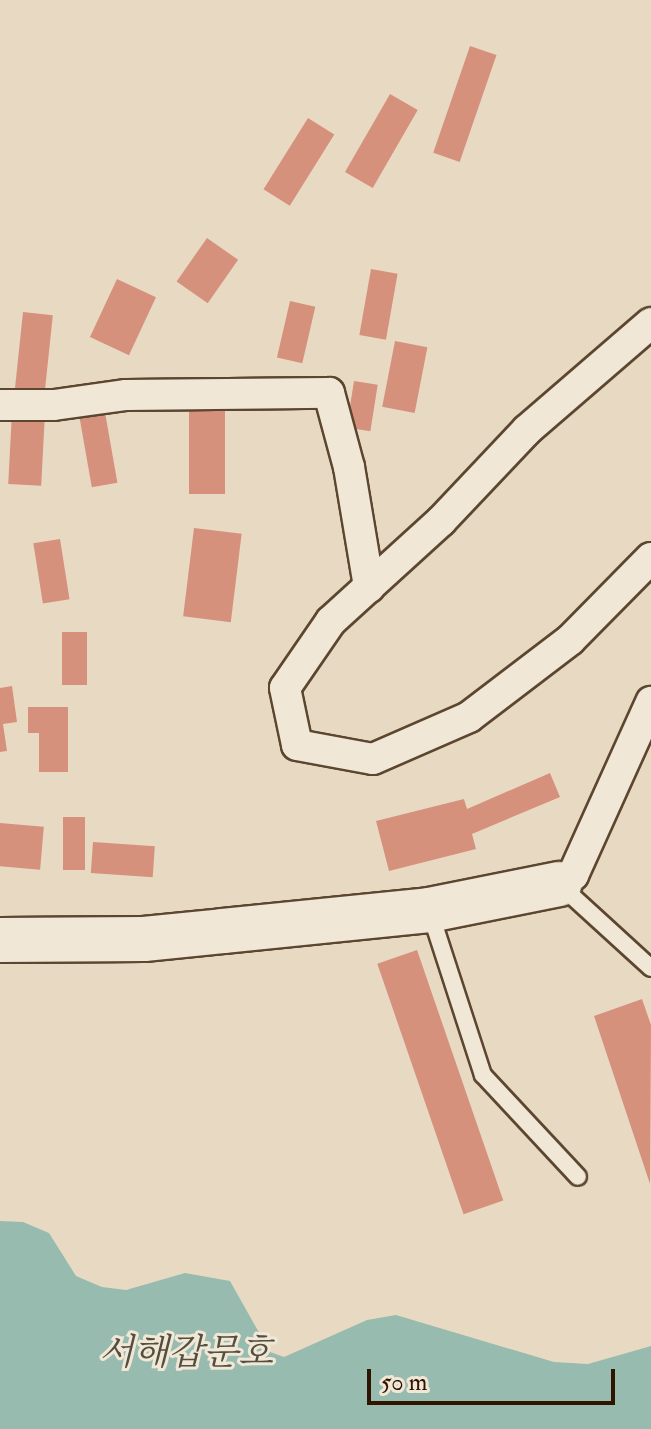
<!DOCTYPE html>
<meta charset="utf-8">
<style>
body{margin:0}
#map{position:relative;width:651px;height:1429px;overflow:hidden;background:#e8dac2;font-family:"IM FELL Double Pica","Noto Serif KR",serif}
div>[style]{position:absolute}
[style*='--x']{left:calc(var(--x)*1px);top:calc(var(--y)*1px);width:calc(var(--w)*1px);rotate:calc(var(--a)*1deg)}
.water>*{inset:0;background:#98bbb0}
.building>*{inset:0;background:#d6917d;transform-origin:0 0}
.roads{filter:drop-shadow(2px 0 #5d4630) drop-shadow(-2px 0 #5d4630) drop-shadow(0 2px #5d4630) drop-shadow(0 -2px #5d4630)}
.lane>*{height:16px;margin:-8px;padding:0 8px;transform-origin:8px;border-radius:8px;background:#f0e7d7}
.street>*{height:30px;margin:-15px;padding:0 15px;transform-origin:15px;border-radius:15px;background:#f0e7d7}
.secondary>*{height:44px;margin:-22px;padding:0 22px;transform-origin:22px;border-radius:22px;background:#f0e7d7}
span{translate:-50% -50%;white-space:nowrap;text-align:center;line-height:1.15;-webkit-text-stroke:6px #f0e7d7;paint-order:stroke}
.water-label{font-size:36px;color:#544e3e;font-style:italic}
.scale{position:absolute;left:367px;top:1369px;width:248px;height:36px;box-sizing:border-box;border:4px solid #2f1400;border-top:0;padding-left:10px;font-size:24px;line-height:28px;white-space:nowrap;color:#2f1400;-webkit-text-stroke:6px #f0e7d7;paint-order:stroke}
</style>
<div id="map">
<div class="water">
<div style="clip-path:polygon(0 1221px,23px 1222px,49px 1233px,76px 1276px,102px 1287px,126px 1290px,185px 1273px,230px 1281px,270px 1352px,284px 1357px,367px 1320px,396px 1315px,554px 1362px,588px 1364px,651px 1346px,651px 1429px,0 1429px)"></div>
</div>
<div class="building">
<div style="left:470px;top:46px;width:28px;height:113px;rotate:19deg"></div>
<div style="left:390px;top:94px;width:32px;height:90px;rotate:30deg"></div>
<div style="left:308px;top:118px;width:31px;height:84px;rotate:32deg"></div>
<div style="left:207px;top:238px;width:38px;height:53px;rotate:35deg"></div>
<div style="left:371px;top:269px;width:27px;height:67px;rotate:10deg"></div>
<div style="left:117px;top:279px;width:43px;height:64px;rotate:25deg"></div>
<div style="left:290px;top:301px;width:26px;height:58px;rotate:13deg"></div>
<div style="left:23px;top:312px;width:30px;height:86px;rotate:6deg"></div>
<div style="left:395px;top:341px;width:33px;height:67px;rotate:11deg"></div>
<div style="left:354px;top:381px;width:24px;height:47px;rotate:9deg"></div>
<div style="left:189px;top:398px;width:36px;height:96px"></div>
<div style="left:103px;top:401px;width:83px;height:26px;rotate:80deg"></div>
<div style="left:12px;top:412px;width:33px;height:72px;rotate:3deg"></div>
<div style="left:194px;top:528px;width:48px;height:89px;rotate:7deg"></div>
<div style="left:60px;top:539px;width:61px;height:27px;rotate:81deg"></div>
<div style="left:62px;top:632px;width:25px;height:53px"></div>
<div style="clip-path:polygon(12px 686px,17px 722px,3px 724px,7px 751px,0 752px,0 688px)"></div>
<div style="clip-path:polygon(28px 707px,68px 707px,68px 772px,39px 772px,39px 733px,28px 733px)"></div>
<div style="clip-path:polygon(550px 773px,560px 797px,472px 834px,476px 849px,389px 871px,376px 821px,464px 799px,467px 809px)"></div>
<div style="left:63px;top:817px;width:22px;height:53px"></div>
<div style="left:0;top:823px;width:44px;height:43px;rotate:5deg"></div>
<div style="left:93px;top:842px;width:62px;height:31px;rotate:4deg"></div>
<div style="left:417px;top:950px;width:265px;height:42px;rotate:71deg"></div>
<div style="clip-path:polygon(642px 999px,651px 1025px,650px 1184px,594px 1016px)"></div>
</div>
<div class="roads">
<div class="lane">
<div style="--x:560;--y:885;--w:123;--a:42.4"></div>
<div style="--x:430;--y:912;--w:171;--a:72"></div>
<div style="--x:483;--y:1075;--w:139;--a:47"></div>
</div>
<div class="street">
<div style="--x:651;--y:323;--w:164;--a:139.2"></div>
<div style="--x:527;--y:430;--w:125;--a:133.4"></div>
<div style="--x:441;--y:521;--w:149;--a:137.7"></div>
<div style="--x:331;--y:621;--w:81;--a:124.5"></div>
<div style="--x:285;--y:688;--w:58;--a:78.1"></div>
<div style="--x:297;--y:745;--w:77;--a:10.4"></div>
<div style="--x:373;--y:759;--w:105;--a:-23.6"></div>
<div style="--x:469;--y:717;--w:127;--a:-37.3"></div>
<div style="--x:570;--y:640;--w:115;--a:-45.4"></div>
<div style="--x:0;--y:405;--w:54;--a:0"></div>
<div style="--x:54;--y:405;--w:73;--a:-7.9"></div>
<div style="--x:126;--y:395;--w:203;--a:-0.6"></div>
<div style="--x:329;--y:393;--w:77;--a:74.9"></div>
<div style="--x:349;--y:467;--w:122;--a:80.5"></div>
<div style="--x:559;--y:884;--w:17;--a:-33"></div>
<div style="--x:573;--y:875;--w:190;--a:-65.7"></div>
</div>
<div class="secondary">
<div style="--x:0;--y:940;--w:144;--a:-0.4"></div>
<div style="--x:144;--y:939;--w:79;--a:-5.8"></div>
<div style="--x:223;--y:931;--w:207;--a:-5.8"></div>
<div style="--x:429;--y:910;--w:133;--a:-11.3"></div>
</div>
</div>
<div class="water-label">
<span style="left:186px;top:1353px">서해갑문호</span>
</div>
<div class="scale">50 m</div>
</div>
